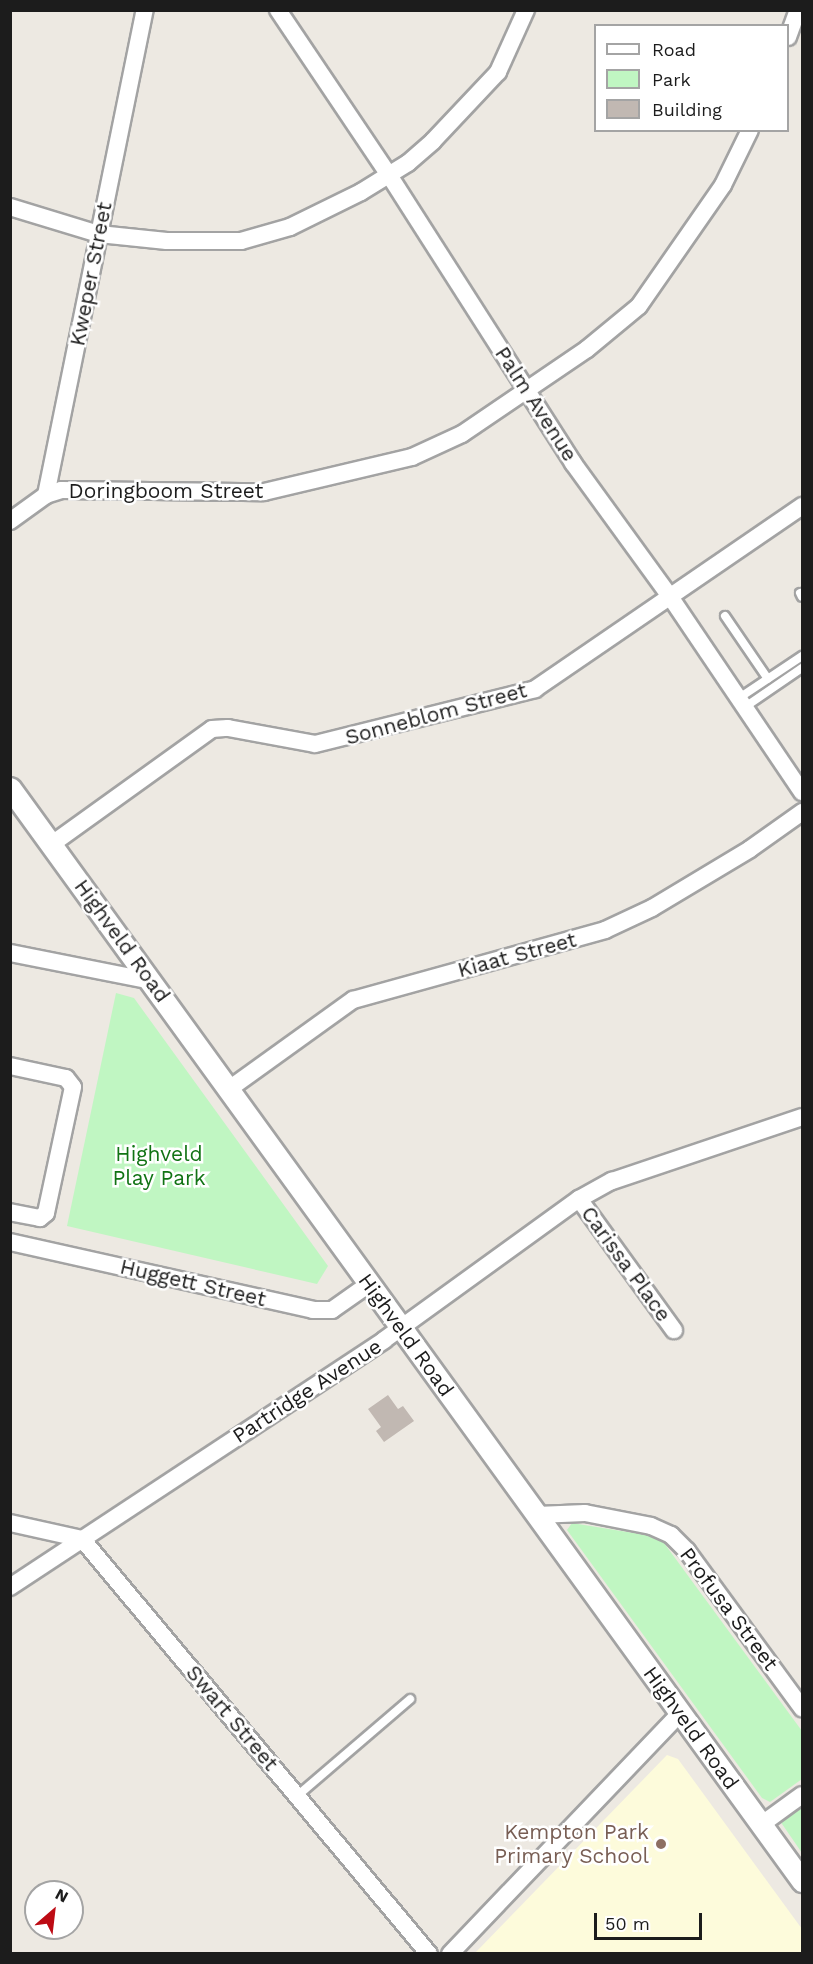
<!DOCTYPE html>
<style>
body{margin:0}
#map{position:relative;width:813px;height:1964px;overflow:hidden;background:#ede9e2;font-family:"Work Sans",sans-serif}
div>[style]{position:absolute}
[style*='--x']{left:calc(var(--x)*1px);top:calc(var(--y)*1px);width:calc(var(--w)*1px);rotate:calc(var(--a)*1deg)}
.education>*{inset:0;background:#fdfbdb}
.park>*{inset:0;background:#c0f6c2}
.building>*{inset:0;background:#c1b8b2}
.roads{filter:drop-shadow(2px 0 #a3a3a3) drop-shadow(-2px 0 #a3a3a3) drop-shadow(0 2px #a3a3a3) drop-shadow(0 -2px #a3a3a3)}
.service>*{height:8px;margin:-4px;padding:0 4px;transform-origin:4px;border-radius:4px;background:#fff}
.minor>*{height:16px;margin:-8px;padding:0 8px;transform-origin:8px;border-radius:8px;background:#fff}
.tertiary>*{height:21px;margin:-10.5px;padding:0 10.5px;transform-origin:10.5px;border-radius:10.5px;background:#fff}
.dots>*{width:16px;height:16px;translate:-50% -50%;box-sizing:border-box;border:3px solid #fff;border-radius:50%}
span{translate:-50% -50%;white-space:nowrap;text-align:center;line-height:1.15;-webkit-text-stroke:5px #fff;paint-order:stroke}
.street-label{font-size:21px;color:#1c1c1c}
.park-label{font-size:21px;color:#117314}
.education-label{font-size:21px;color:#785e54}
.right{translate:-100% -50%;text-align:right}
.frame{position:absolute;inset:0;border:12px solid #1c1c1c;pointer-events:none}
.legend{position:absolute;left:594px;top:24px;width:195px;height:108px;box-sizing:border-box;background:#fff;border:2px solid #a4a4a4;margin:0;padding:8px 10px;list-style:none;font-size:18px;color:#1c1c1c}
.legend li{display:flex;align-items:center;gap:12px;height:30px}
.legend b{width:30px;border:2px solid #a4a4a4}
.north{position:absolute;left:24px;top:1880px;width:60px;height:60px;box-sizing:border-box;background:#fff;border:2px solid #a4a4a4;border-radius:50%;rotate:28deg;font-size:16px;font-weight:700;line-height:24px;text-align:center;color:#1c1c1c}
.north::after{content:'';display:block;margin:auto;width:21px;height:27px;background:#bd0b14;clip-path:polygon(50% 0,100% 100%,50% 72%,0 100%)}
.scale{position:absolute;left:594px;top:1913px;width:108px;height:27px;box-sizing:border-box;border:3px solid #1c1c1c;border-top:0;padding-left:8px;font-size:18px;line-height:21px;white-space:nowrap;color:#1c1c1c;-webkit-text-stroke:4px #fff;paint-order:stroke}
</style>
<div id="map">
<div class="education">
<div style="clip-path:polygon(667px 1755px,678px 1759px,802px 1929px,802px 1953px,475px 1953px)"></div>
</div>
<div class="park">
<div style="clip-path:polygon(116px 993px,134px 998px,328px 1266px,317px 1284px,67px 1226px)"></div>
<div style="clip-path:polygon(572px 1523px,652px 1536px,664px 1543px,802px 1731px,802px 1779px,770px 1802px,762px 1798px,567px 1530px)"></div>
<div style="clip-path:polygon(802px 1804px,802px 1853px,780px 1821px)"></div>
</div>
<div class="building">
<div style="clip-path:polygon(388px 1395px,398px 1409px,403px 1406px,414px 1421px,384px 1442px,376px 1431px,381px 1427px,368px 1409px)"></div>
</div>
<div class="roads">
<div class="service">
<div style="--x:800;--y:593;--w:4;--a:63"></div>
<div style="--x:725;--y:616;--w:76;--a:55.7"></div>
<div style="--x:739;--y:698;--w:76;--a:-33.7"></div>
<div style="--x:745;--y:707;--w:69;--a:-34.4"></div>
<div style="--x:297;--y:1796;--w:149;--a:-40.6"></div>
</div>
<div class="minor">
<div style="--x:278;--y:10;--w:199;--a:56.1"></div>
<div style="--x:389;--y:175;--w:342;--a:57.4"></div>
<div style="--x:573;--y:463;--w:167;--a:54"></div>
<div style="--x:671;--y:598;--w:234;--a:56"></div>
<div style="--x:788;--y:37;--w:29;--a:-70"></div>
<div style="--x:10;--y:207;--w:93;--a:16.9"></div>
<div style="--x:99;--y:234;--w:68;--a:5.9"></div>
<div style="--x:167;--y:241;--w:74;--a:0"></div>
<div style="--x:241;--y:241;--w:51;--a:-15.9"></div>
<div style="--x:290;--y:227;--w:79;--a:-26.2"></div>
<div style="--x:361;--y:192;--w:55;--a:-31.7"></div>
<div style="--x:408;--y:163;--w:33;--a:-41"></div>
<div style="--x:433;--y:141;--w:95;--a:-46.7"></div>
<div style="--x:498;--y:72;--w:68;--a:-65.7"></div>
<div style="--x:46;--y:495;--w:495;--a:-78.5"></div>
<div style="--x:10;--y:521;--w:44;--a:-35.8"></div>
<div style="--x:46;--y:495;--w:16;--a:-18"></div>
<div style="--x:61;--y:490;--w:203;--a:0.6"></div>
<div style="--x:264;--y:492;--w:152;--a:-13.3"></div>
<div style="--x:412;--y:457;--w:55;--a:-24.7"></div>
<div style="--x:462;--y:434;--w:151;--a:-34.2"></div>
<div style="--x:587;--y:349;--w:67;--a:-39.6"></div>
<div style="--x:639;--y:306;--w:147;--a:-55.2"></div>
<div style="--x:723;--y:185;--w:61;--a:-63.9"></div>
<div style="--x:52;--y:844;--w:197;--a:-35.7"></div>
<div style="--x:212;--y:729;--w:16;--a:-4"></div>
<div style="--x:228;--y:728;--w:88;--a:10.4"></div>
<div style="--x:315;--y:744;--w:227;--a:-14"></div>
<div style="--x:535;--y:689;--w:324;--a:-34.4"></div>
<div style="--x:10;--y:953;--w:144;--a:11.2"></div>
<div style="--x:10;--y:1066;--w:57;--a:12.1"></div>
<div style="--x:66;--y:1078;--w:11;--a:52"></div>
<div style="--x:73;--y:1087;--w:129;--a:102.1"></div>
<div style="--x:46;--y:1213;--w:8;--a:140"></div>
<div style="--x:40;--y:1218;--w:31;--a:-169"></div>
<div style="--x:229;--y:1089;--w:153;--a:-35.7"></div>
<div style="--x:353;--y:1000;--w:262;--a:-15.5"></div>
<div style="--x:605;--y:930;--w:52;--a:-25.1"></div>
<div style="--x:652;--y:908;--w:114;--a:-31"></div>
<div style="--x:750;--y:849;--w:64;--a:-35.4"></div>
<div style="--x:579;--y:1199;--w:162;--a:54.1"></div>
<div style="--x:10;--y:1242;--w:311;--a:12.6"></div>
<div style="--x:313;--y:1310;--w:19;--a:0"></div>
<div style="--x:332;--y:1310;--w:45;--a:-35.1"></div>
<div style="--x:537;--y:1515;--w:48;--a:-2.4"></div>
<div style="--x:585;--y:1513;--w:67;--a:11.1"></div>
<div style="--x:651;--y:1526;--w:22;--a:24"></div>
<div style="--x:671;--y:1535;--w:23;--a:45"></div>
<div style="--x:687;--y:1551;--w:195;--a:53.8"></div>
<div style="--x:10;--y:1523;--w:74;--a:12.5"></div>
<div style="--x:82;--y:1539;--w:541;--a:50.1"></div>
<div style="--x:10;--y:1587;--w:448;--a:-33.4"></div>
<div style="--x:384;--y:1340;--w:241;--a:-35.9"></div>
<div style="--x:579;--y:1199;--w:38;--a:-29"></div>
<div style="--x:612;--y:1181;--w:200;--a:-18.6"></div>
<div style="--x:762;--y:1824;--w:49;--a:-35.9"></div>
<div style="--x:450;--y:1954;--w:333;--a:-46.3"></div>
</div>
<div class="tertiary">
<div style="--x:10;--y:788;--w:1350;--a:54.07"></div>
</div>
</div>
<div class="dots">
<div style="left:661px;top:1844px;background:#8d6e63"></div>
</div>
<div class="street-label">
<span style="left:91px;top:274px;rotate:-79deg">Kweper Street</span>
<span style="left:536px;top:404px;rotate:57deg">Palm Avenue</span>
<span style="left:166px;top:491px">Doringboom Street</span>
<span style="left:436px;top:714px;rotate:-15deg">Sonneblom Street</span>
<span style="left:122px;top:941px;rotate:54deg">Highveld Road</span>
<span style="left:517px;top:955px;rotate:-15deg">Kiaat Street</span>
<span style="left:626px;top:1264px;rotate:54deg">Carissa Place</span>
<span style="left:193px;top:1283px;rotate:13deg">Huggett Street</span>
<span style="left:406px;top:1335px;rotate:54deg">Highveld Road</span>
<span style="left:307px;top:1391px;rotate:-33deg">Partridge Avenue</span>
<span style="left:729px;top:1609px;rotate:53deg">Profusa Street</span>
<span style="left:232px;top:1718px;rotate:50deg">Swart Street</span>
<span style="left:691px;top:1728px;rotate:54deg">Highveld Road</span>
</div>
<div class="park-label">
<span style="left:159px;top:1166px">Highveld<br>Play Park</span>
</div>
<div class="education-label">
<span class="right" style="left:649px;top:1844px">Kempton Park<br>Primary School</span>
</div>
<div class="frame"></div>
<ul class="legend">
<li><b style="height:8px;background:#fff"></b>Road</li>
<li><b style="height:16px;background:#c0f6c2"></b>Park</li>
<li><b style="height:16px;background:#c1b8b2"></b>Building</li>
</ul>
<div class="north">N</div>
<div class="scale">50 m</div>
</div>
